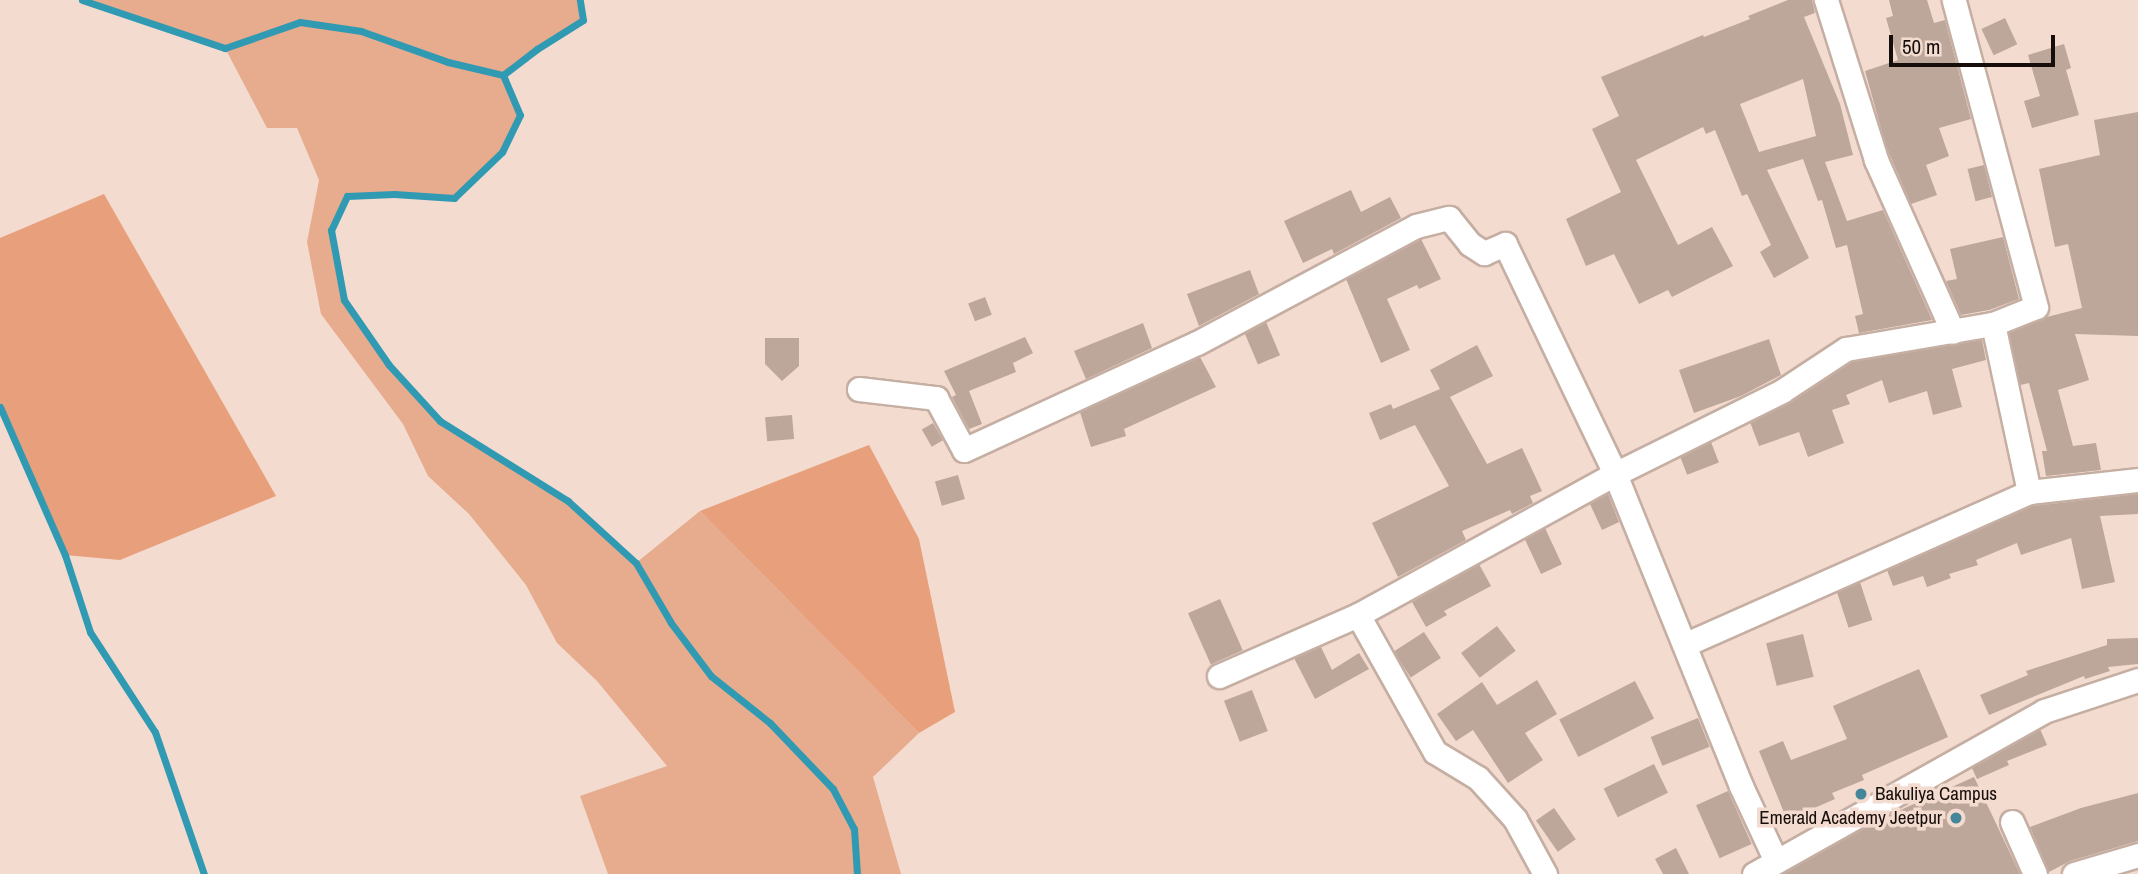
<!DOCTYPE html>
<style>
body{margin:0}
#map{position:relative;width:2138px;height:874px;overflow:hidden;background:#f4dbcf;font-family:"Archivo Narrow",sans-serif}
div>[style]{position:absolute}
[style*='--x']{left:calc(var(--x)*1px);top:calc(var(--y)*1px);width:calc(var(--w)*1px);rotate:calc(var(--a)*1deg)}
.green>*{inset:0;background:#e7ab8e}
.forest>*{inset:0;background:#e89f7c}
.stream>*{height:7px;margin:-3.5px;padding:0 3.5px;transform-origin:3.5px;border-radius:3.5px;background:#319ab3}
.building>*{inset:0;background:#bda69a;transform-origin:0 0}
.roads{filter:drop-shadow(2px 0 #c5aea2) drop-shadow(-2px 0 #c5aea2) drop-shadow(0 2px #c5aea2) drop-shadow(0 -2px #c5aea2)}
.street>*{height:23px;margin:-11.5px;padding:0 11.5px;transform-origin:11.5px;border-radius:11.5px;background:#fff}
.dots>*{width:19px;height:19px;translate:-50% -50%;box-sizing:border-box;border:4px solid #f4dbcf;border-radius:50%}
span{translate:-50% -50%;white-space:nowrap;text-align:center;line-height:1.15;-webkit-text-stroke:7px #f4dbcf;paint-order:stroke}
.poi-label{font-size:19px;color:#160e0a}
.left{translate:0 -50%;text-align:left}
.right{translate:-100% -50%;text-align:right}
.scale{position:absolute;left:1889px;top:35px;width:166px;height:32px;box-sizing:border-box;border:4px solid #160e0a;border-top:0;padding-left:9px;font-size:21px;line-height:24px;white-space:nowrap;color:#160e0a;-webkit-text-stroke:5px #f4dbcf;paint-order:stroke}
</style>
<div id="map">
<div class="green">
<div style="clip-path:polygon(82px 0,580px 0,583px 20px,537px 49px,503px 75px,520px 115px,502px 152px,454px 198px,394px 194px,347px 196px,331px 230px,344px 300px,389px 365px,440px 421px,568px 501px,636px 563px,700px 511px,919px 733px,873px 777px,901px 874px,608px 874px,580px 796px,667px 766px,597px 681px,557px 643px,526px 585px,469px 514px,428px 476px,403px 424px,321px 314px,307px 242px,319px 180px,297px 128px,267px 128px,225px 48px)"></div>
</div>
<div class="forest">
<div style="clip-path:polygon(104px 194px,276px 496px,120px 560px,65px 555px,0 407px,0 238px)"></div>
<div style="clip-path:polygon(869px 445px,919px 539px,955px 712px,919px 733px,700px 511px)"></div>
</div>
<div class="stream">
<div style="--x:82;--y:0;--w:151;--a:18.6"></div>
<div style="--x:225;--y:48;--w:79;--a:-19.1"></div>
<div style="--x:300;--y:22;--w:62;--a:8.4"></div>
<div style="--x:361;--y:31;--w:92;--a:19.6"></div>
<div style="--x:448;--y:62;--w:57;--a:13.3"></div>
<div style="--x:503;--y:75;--w:43;--a:67"></div>
<div style="--x:520;--y:115;--w:41;--a:115.9"></div>
<div style="--x:502;--y:152;--w:66;--a:136.2"></div>
<div style="--x:454;--y:198;--w:60;--a:-176.2"></div>
<div style="--x:394;--y:194;--w:47;--a:177.6"></div>
<div style="--x:347;--y:196;--w:38;--a:115"></div>
<div style="--x:331;--y:230;--w:71;--a:79.5"></div>
<div style="--x:344;--y:300;--w:79;--a:55.3"></div>
<div style="--x:389;--y:365;--w:76;--a:47.7"></div>
<div style="--x:440;--y:421;--w:151;--a:32"></div>
<div style="--x:568;--y:501;--w:92;--a:42.4"></div>
<div style="--x:636;--y:563;--w:69;--a:59.7"></div>
<div style="--x:671;--y:623;--w:66;--a:53"></div>
<div style="--x:711;--y:676;--w:75;--a:38.5"></div>
<div style="--x:770;--y:723;--w:91;--a:46.3"></div>
<div style="--x:833;--y:789;--w:45;--a:62.3"></div>
<div style="--x:854;--y:829;--w:45;--a:86.2"></div>
<div style="--x:503;--y:75;--w:43;--a:-37.4"></div>
<div style="--x:537;--y:49;--w:54;--a:-32.2"></div>
<div style="--x:583;--y:20;--w:20;--a:-99"></div>
<div style="--x:0;--y:407;--w:162;--a:66.3"></div>
<div style="--x:65;--y:555;--w:81;--a:72"></div>
<div style="--x:90;--y:632;--w:119;--a:57"></div>
<div style="--x:155;--y:732;--w:150;--a:71"></div>
</div>
<div class="building">
<div style="clip-path:polygon(evenodd,1788px 0,1812px 0,1815px 13px,1804px 17px,1840px 104px,1853px 155px,1825px 162px,1847px 221px,1883px 210px,1932px 320px,1859px 333px,1855px 316px,1863px 314px,1847px 245px,1836px 248px,1822px 200px,1818px 201px,1803px 159px,1767px 170px,1809px 258px,1774px 278px,1760px 252px,1771px 245px,1747px 194px,1742px 196px,1715px 130px,1706px 134px,1703px 127px,1636px 160px,1678px 245px,1712px 227px,1733px 266px,1672px 297px,1668px 290px,1639px 304px,1614px 254px,1586px 266px,1566px 219px,1621px 192px,1592px 129px,1619px 116px,1601px 77px,1703px 35px,1704px 37px,1750px 19px,1748px 16px,1788px 0,1803px 79px,1816px 136px,1759px 152px,1740px 104px,1803px 79px)"></div>
<div style="clip-path:polygon(1889px 0,1927px 0,1934px 23px,1945px 20px,1971px 119px,1939px 128px,1949px 156px,1926px 165px,1937px 195px,1911px 204px,1886px 146px,1865px 71px,1898px 60px,1886px 18px,1893px 16px)"></div>
<div style="left:2005px;top:18px;width:29px;height:26px;rotate:65deg"></div>
<div style="clip-path:polygon(2064px 44px,2071px 68px,2066px 70px,2079px 115px,2032px 128px,2024px 101px,2040px 96px,2028px 55px)"></div>
<div style="clip-path:polygon(2138px 112px,2138px 336px,2075px 334px,2089px 380px,2058px 390px,2073px 446px,2096px 443px,2101px 470px,2046px 476px,2042px 451px,2047px 451px,2029px 383px,2020px 385px,2009px 333px,2043px 318px,2082px 308px,2068px 244px,2055px 247px,2039px 169px,2100px 155px,2094px 120px)"></div>
<div style="left:1984px;top:165px;width:33px;height:17px;rotate:76deg"></div>
<div style="clip-path:polygon(1351px 190px,1361px 212px,1390px 197px,1401px 218px,1334px 254px,1332px 249px,1303px 263px,1284px 221px)"></div>
<div style="clip-path:polygon(2003px 237px,2019px 299px,1989px 310px,1961px 315px,1946px 281px,1957px 279px,1950px 249px)"></div>
<div style="clip-path:polygon(1421px 239px,1441px 279px,1419px 289px,1417px 285px,1387px 299px,1410px 350px,1381px 363px,1346px 279px)"></div>
<div style="clip-path:polygon(1250px 270px,1259px 294px,1199px 326px,1187px 294px)"></div>
<div style="left:985px;top:297px;width:19px;height:18px;rotate:69deg"></div>
<div style="left:1266px;top:322px;width:36px;height:24px;rotate:67deg"></div>
<div style="clip-path:polygon(1143px 323px,1152px 348px,1086px 379px,1074px 351px)"></div>
<div style="clip-path:polygon(1025px 337px,1033px 353px,1013px 363px,1016px 372px,969px 391px,982px 424px,969px 429px,952px 397px,956px 395px,944px 371px)"></div>
<div style="clip-path:polygon(765px 338px,799px 338px,799px 366px,782px 381px,765px 364px)"></div>
<div style="clip-path:polygon(1769px 339px,1781px 375px,1741px 396px,1694px 413px,1679px 370px)"></div>
<div style="clip-path:polygon(1982px 340px,1986px 360px,1952px 369px,1962px 407px,1933px 415px,1927px 391px,1889px 403px,1882px 380px,1846px 395px,1850px 404px,1832px 410px,1844px 443px,1808px 457px,1799px 432px,1759px 446px,1750px 422px,1790px 403px,1851px 362px)"></div>
<div style="clip-path:polygon(1477px 345px,1493px 376px,1450px 397px,1487px 464px,1522px 448px,1542px 491px,1530px 496px,1533px 503px,1512px 514px,1510px 510px,1462px 531px,1466px 540px,1398px 577px,1372px 523px,1449px 486px,1415px 425px,1380px 440px,1369px 413px,1391px 404px,1393px 409px,1440px 389px,1430px 370px)"></div>
<div style="clip-path:polygon(1200px 357px,1216px 387px,1124px 429px,1126px 436px,1091px 447px,1080px 412px)"></div>
<div style="left:792px;top:415px;width:24px;height:27px;rotate:85deg"></div>
<div style="left:933px;top:423px;width:20px;height:13px;rotate:60deg"></div>
<div style="left:1711px;top:442px;width:22px;height:34px;rotate:69deg"></div>
<div style="left:958px;top:475px;width:25px;height:24px;rotate:74deg"></div>
<div style="clip-path:polygon(1608px 494px,1619px 522px,1602px 530px,1590px 504px)"></div>
<div style="clip-path:polygon(2138px 494px,2138px 514px,2100px 516px,2115px 582px,2082px 589px,2071px 538px,2021px 555px,2017px 543px,1976px 560px,1978px 565px,1949px 574px,1951px 578px,1927px 587px,1923px 576px,1893px 586px,1887px 570px,2033px 506px)"></div>
<div style="left:1545px;top:528px;width:40px;height:23px;rotate:65deg"></div>
<div style="clip-path:polygon(1479px 564px,1491px 586px,1444px 611px,1447px 615px,1426px 627px,1412px 602px)"></div>
<div style="left:1860px;top:582px;width:40px;height:25px;rotate:72deg"></div>
<div style="left:1220px;top:599px;width:56px;height:35px;rotate:66deg"></div>
<div style="left:1497px;top:626px;width:31px;height:45px;rotate:53deg"></div>
<div style="left:1424px;top:632px;width:31px;height:36px;rotate:57deg"></div>
<div style="left:1803px;top:634px;width:44px;height:38px;rotate:76deg"></div>
<div style="clip-path:polygon(2138px 638px,2138px 664px,2108px 667px,2110px 671px,2085px 679px,2084px 676px,1989px 715px,1980px 695px,2028px 675px,2026px 671px,2107px 645px,2107px 639px)"></div>
<div style="clip-path:polygon(1321px 647px,1332px 670px,1359px 653px,1369px 669px,1315px 699px,1294px 658px)"></div>
<div style="clip-path:polygon(1919px 669px,1948px 737px,1862px 775px,1864px 780px,1832px 793px,1835px 799px,1787px 820px,1759px 751px,1783px 741px,1791px 760px,1847px 739px,1833px 706px)"></div>
<div style="clip-path:polygon(1537px 680px,1557px 714px,1525px 733px,1543px 760px,1508px 783px,1473px 730px,1456px 741px,1437px 714px,1482px 682px,1497px 705px)"></div>
<div style="left:1635px;top:681px;width:42px;height:85px;rotate:63deg"></div>
<div style="left:1252px;top:690px;width:44px;height:30px;rotate:69deg"></div>
<div style="left:1698px;top:718px;width:31px;height:51px;rotate:68deg"></div>
<div style="clip-path:polygon(2040px 729px,2047px 745px,2007px 761px,2009px 765px,1977px 779px,1972px 768px)"></div>
<div style="left:1654px;top:764px;width:32px;height:56px;rotate:64deg"></div>
<div style="clip-path:polygon(1974px 777px,2020px 874px,1783px 874px,1876px 821px)"></div>
<div style="left:1728px;top:791px;width:58px;height:35px;rotate:66deg"></div>
<div style="clip-path:polygon(2138px 793px,2138px 841px,2070px 861px,2049px 872px,2030px 827px,2081px 808px)"></div>
<div style="left:1554px;top:808px;width:38px;height:22px;rotate:55deg"></div>
<div style="clip-path:polygon(1676px 848px,1689px 874px,1663px 874px,1655px 859px)"></div>
</div>
<div class="roads">
<div class="street">
<div style="--x:1826;--y:0;--w:168;--a:72.6"></div>
<div style="--x:1876;--y:160;--w:188;--a:65.9"></div>
<div style="--x:1993;--y:324;--w:172;--a:77.9"></div>
<div style="--x:859;--y:389;--w:78;--a:6.7"></div>
<div style="--x:936;--y:398;--w:59;--a:61.7"></div>
<div style="--x:964;--y:450;--w:256;--a:-24.7"></div>
<div style="--x:1197;--y:343;--w:248;--a:-28.1"></div>
<div style="--x:1416;--y:226;--w:34;--a:-14"></div>
<div style="--x:1449;--y:218;--w:33;--a:51"></div>
<div style="--x:1470;--y:244;--w:17;--a:33"></div>
<div style="--x:1484;--y:253;--w:23;--a:-23"></div>
<div style="--x:1505;--y:244;--w:255;--a:64.4"></div>
<div style="--x:1615;--y:474;--w:336;--a:68"></div>
<div style="--x:1741;--y:786;--w:83;--a:65"></div>
<div style="--x:1358;--y:615;--w:157;--a:60.7"></div>
<div style="--x:1435;--y:752;--w:50;--a:31.2"></div>
<div style="--x:1478;--y:778;--w:55;--a:47.9"></div>
<div style="--x:1515;--y:819;--w:63;--a:61.4"></div>
<div style="--x:1686;--y:644;--w:375;--a:-23.9"></div>
<div style="--x:2029;--y:492;--w:110;--a:-6.3"></div>
<div style="--x:1219;--y:676;--w:152;--a:-23.7"></div>
<div style="--x:1358;--y:615;--w:293;--a:-28.8"></div>
<div style="--x:1615;--y:474;--w:186;--a:-26.4"></div>
<div style="--x:1782;--y:391;--w:77;--a:-33.3"></div>
<div style="--x:1846;--y:349;--w:149;--a:-9.7"></div>
<div style="--x:1993;--y:324;--w:46;--a:-21.6"></div>
<div style="--x:2036;--y:307;--w:318;--a:-105"></div>
<div style="--x:2012;--y:822;--w:57;--a:66.1"></div>
<div style="--x:1754;--y:874;--w:333;--a:-29.3"></div>
<div style="--x:2044;--y:711;--w:99;--a:-18.3"></div>
<div style="--x:2074;--y:874;--w:67;--a:-16.5"></div>
</div>
</div>
<div class="dots">
<div style="left:1861px;top:794px;background:#458798"></div>
<div style="left:1956px;top:818px;background:#458798"></div>
</div>
<div class="poi-label">
<span class="left" style="left:1875px;top:794px">Bakuliya Campus</span>
<span class="right" style="left:1942px;top:818px">Emerald Academy Jeetpur</span>
</div>
<div class="scale">50 m</div>
</div>
